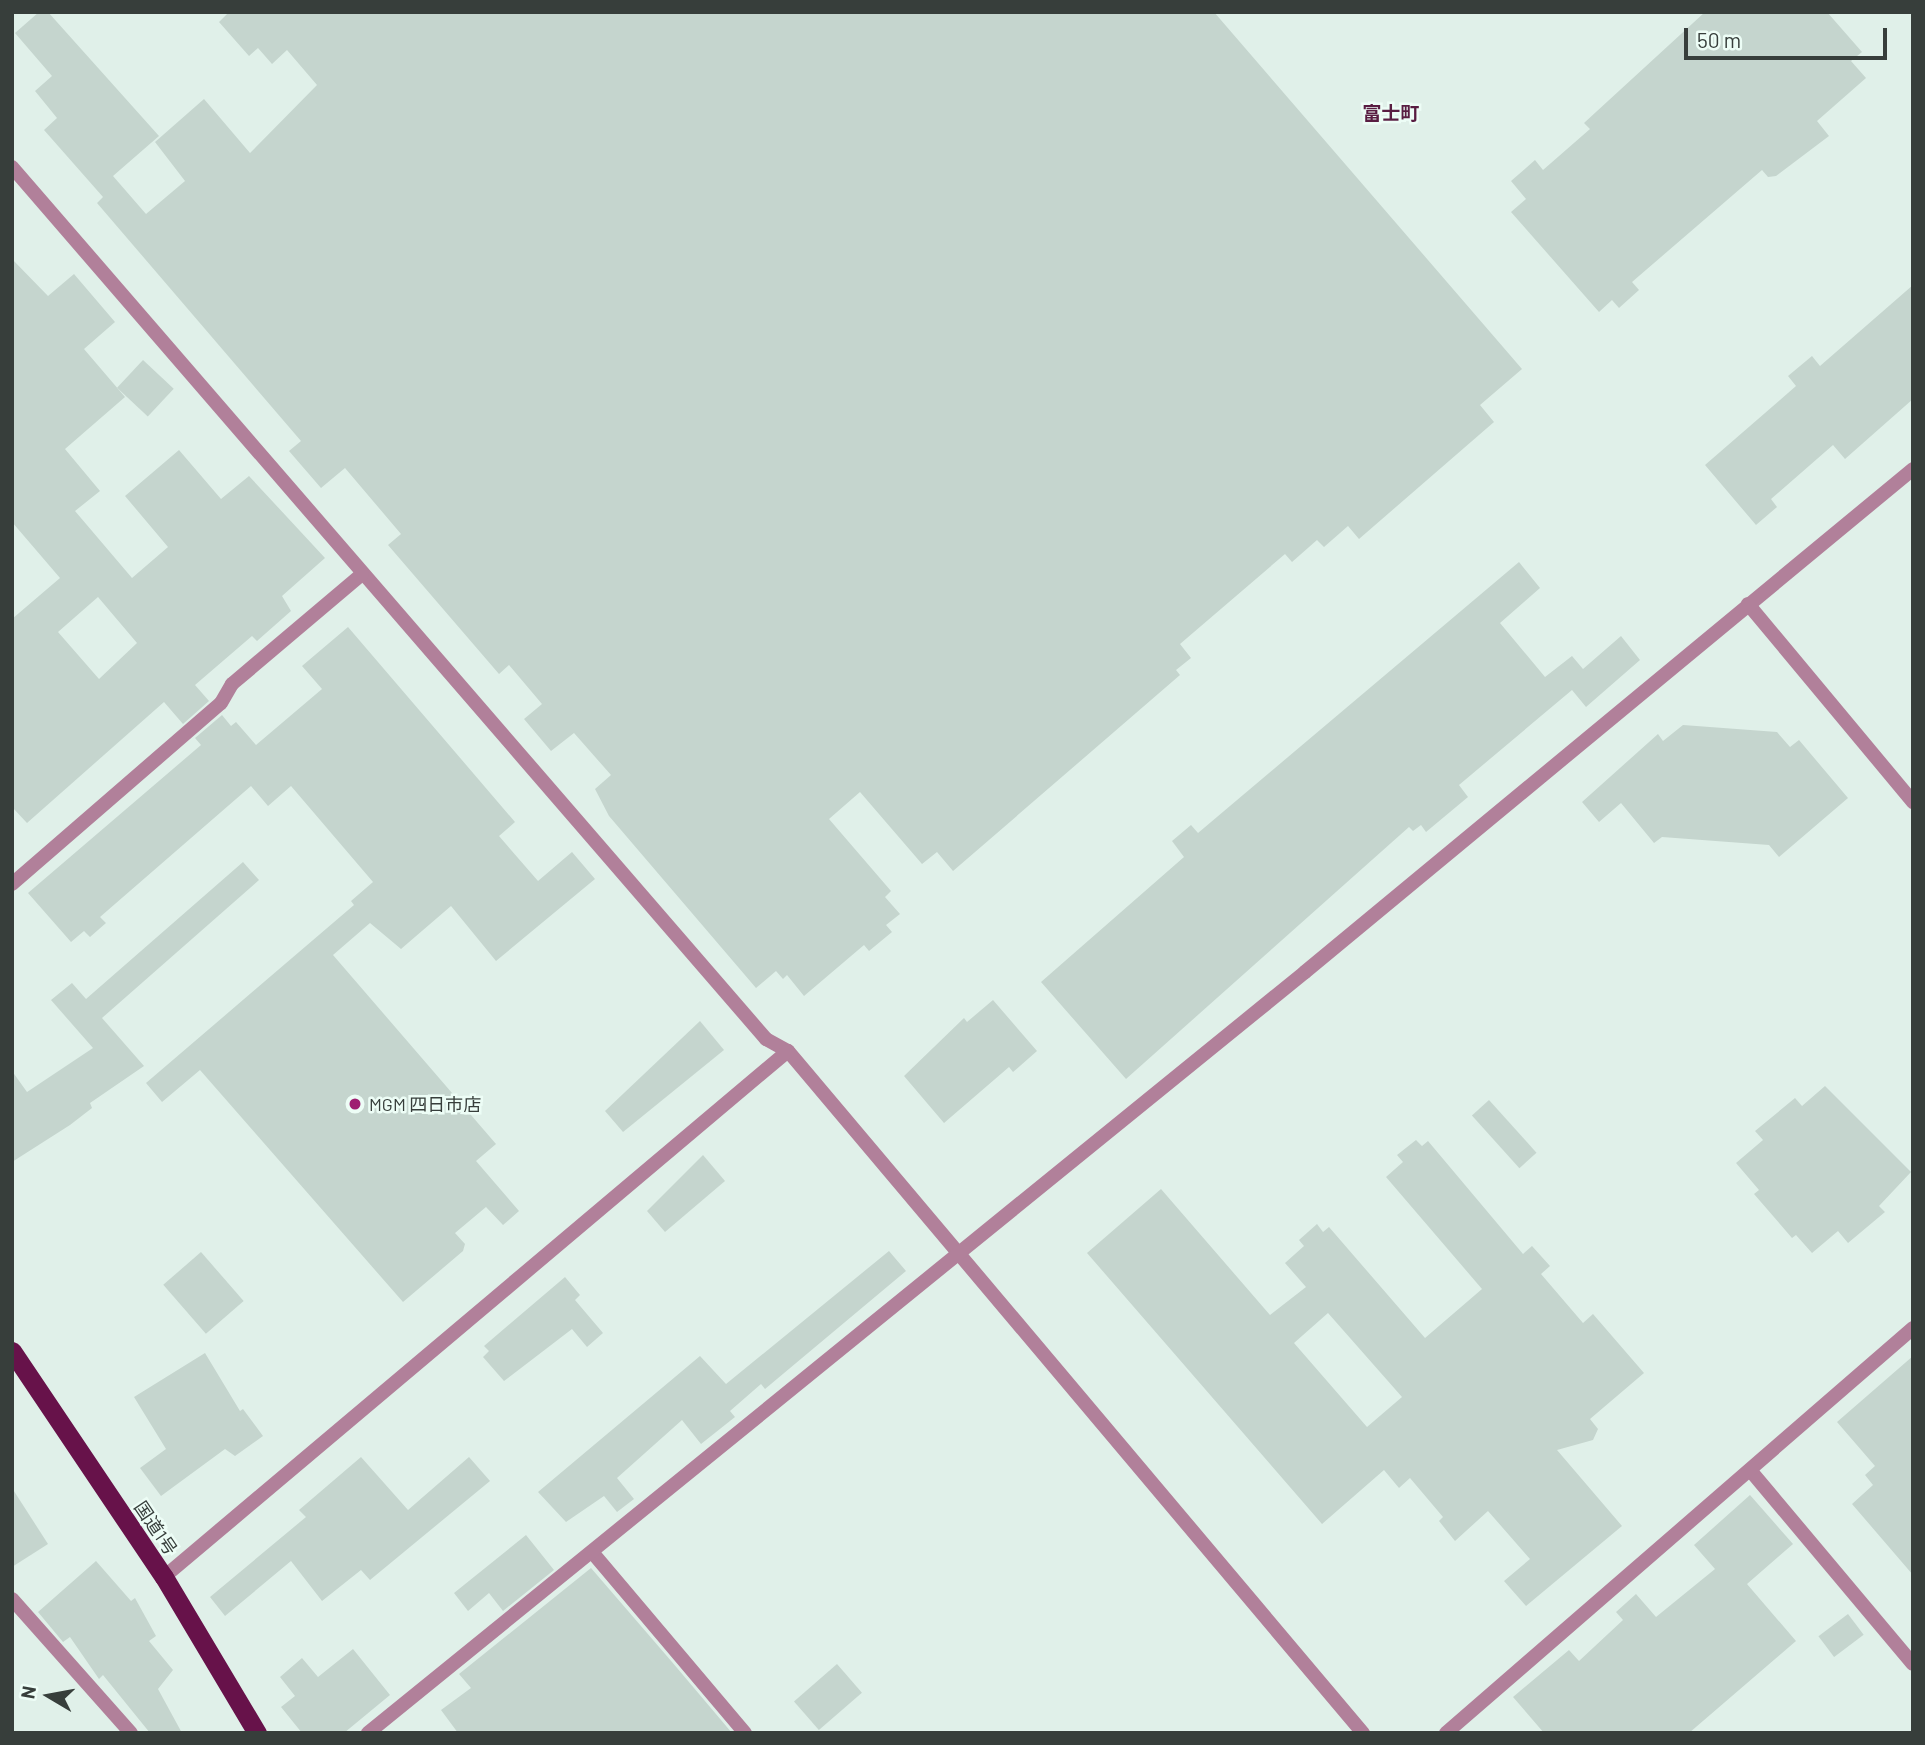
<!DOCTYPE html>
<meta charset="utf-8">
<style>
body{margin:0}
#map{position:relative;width:1925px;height:1745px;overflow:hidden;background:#e0f0e9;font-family:Barlow,"Noto Sans JP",sans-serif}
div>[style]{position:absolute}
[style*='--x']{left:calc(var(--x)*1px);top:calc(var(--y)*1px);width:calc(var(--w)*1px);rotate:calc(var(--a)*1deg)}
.building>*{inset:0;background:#c5d5ce;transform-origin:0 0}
.minor>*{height:14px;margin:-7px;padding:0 7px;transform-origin:7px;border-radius:7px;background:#b1809a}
.tertiary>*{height:14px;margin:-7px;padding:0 7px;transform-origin:7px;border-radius:7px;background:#b1809a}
.trunk>*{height:19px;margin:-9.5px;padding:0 9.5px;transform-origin:9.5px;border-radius:9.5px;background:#67124a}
.dots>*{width:19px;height:19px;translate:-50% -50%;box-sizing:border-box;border:4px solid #edfdf6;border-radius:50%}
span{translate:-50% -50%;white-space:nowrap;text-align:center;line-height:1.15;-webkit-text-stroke:5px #edfdf6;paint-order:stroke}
.poi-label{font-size:18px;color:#373e3b}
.left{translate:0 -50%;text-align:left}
.street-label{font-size:18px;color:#373e3b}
.neighbourhood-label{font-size:19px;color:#591d42;font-weight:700}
.frame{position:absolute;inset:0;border:14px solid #373e3b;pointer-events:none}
.north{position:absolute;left:14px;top:1661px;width:70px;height:70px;-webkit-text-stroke:5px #edfdf6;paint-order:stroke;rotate:280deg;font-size:19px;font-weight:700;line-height:28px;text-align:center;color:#373e3b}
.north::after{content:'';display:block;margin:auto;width:24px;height:32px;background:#373e3b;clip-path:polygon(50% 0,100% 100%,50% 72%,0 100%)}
.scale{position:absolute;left:1684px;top:28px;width:203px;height:32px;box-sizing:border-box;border:4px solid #373e3b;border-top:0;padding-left:9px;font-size:21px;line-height:24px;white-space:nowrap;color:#373e3b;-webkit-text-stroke:5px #edfdf6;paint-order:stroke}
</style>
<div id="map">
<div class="building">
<div style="clip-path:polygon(39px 12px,48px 12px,159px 136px,113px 176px,146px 214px,185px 181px,155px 142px,204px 99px,250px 153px,317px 85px,287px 50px,272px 64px,258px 48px,249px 56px,219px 22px,229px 12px,1214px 12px,1522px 369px,1480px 405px,1494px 422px,1359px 539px,1348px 526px,1324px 547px,1317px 540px,1292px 562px,1285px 554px,1180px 644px,1191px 658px,1176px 670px,1180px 675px,953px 871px,937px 852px,922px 864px,860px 792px,829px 819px,891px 891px,885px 897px,900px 914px,886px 925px,892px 932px,869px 951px,864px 945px,804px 996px,787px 975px,783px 979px,776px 971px,756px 988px,609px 816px,595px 789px,611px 775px,574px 733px,551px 751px,524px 719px,542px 704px,509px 665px,499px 674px,388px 545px,401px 534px,345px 468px,321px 488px,289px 451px,301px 441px,97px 203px,103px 197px,44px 130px,57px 118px,35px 91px,52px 76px,15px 33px)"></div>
<div style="clip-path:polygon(1705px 12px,1827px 12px,1862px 52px,1851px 61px,1866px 78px,1817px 121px,1829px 136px,1776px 176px,1768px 177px,1762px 170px,1632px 282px,1639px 290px,1619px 308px,1612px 300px,1599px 312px,1511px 212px,1526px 199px,1511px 181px,1535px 160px,1543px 170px,1590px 129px,1584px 123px)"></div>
<div style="clip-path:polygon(evenodd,12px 259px,48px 296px,74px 274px,115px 322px,84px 349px,125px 397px,65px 449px,100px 491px,75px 511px,132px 578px,168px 547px,125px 496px,179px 450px,221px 499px,249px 476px,325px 558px,282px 596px,291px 611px,257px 641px,252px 636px,195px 685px,209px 701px,183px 724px,164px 702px,27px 823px,12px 807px,12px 619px,60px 578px,12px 522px,12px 259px,98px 597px,137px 643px,99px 679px,58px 632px,98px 597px)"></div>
<div style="clip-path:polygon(1913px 285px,1913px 399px,1845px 459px,1833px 445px,1771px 499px,1777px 507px,1756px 525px,1705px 465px,1796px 386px,1788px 376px,1812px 356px,1820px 366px)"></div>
<div style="left:143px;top:360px;width:42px;height:38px;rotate:43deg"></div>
<div style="clip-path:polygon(1519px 562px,1540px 588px,1500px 623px,1545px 677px,1572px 656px,1583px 669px,1621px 636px,1640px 660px,1586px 707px,1572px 690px,1459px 785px,1468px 797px,1426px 832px,1421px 825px,1413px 831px,1409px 827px,1126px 1079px,1041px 982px,1184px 857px,1172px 841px,1191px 825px,1198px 833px)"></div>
<div style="clip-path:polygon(348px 627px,515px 822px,499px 836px,538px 881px,572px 852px,595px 879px,496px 961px,451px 906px,401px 949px,370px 923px,333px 955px,496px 1144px,476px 1161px,519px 1211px,503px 1225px,486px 1207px,455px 1233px,465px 1244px,463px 1251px,403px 1302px,200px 1070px,162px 1102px,146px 1083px,354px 905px,351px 901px,373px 882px,291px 786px,268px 806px,251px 786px,100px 917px,106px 923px,90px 937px,84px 931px,71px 942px,28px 893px,201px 745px,195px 738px,222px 715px,231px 726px,236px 722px,256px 745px,322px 689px,302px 666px)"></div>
<div style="clip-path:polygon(1683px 725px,1777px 732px,1790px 747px,1799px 740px,1848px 798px,1779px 857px,1769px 845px,1662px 837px,1654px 843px,1621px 803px,1599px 822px,1582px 802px,1658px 734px,1663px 741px)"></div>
<div style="clip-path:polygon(243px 862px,259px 880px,102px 1018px,144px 1066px,90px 1103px,92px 1108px,70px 1125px,12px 1162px,12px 1071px,27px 1092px,93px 1048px,51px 1000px,72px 983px,86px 999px)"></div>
<div style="clip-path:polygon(993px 1000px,1037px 1051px,1013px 1072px,1009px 1067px,944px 1123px,904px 1076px,964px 1018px,967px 1022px)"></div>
<div style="clip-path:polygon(700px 1021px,724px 1050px,623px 1132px,605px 1111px)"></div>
<div style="clip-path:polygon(1825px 1086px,1911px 1172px,1879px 1206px,1885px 1212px,1848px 1243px,1838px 1231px,1812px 1253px,1796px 1235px,1792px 1238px,1754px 1194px,1759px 1190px,1736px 1163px,1763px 1140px,1755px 1131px,1795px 1098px,1802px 1106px)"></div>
<div style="left:1489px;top:1100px;width:71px;height:23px;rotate:48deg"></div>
<div style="clip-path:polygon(evenodd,1416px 1140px,1422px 1146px,1428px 1141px,1523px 1254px,1532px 1246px,1550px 1266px,1541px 1274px,1583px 1323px,1593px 1314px,1644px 1373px,1590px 1419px,1598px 1429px,1593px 1440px,1557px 1450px,1622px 1526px,1526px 1606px,1504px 1581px,1530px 1559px,1488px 1511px,1455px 1541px,1439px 1521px,1443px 1517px,1410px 1478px,1399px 1488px,1384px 1470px,1322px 1524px,1087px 1253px,1161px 1189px,1270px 1315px,1306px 1287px,1285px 1263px,1304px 1246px,1299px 1240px,1317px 1224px,1323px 1232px,1329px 1227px,1425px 1338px,1482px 1289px,1386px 1177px,1403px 1162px,1397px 1155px,1416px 1140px,1328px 1313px,1402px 1397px,1367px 1427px,1294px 1343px,1328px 1313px)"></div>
<div style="clip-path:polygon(703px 1155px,725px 1181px,665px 1232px,647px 1211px)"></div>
<div style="clip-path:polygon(889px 1251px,906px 1271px,765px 1389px,761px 1384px,730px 1411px,735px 1417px,701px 1444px,682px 1420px,617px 1478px,634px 1499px,617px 1512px,604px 1496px,566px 1522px,538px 1492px,700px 1356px,726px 1384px)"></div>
<div style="left:201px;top:1252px;width:65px;height:50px;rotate:49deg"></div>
<div style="clip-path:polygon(565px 1277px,580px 1295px,575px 1300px,603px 1333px,587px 1347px,572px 1329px,504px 1381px,483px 1357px,489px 1351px,484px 1346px)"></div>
<div style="clip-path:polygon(205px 1353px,240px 1411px,243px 1409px,263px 1436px,235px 1456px,225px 1449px,161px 1496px,140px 1468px,166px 1449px,134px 1397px)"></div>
<div style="clip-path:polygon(1913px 1356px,1913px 1575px,1852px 1504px,1873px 1485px,1865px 1475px,1875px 1466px,1837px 1422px)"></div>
<div style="clip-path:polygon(361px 1457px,408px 1510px,469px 1457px,490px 1481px,370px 1580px,361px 1570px,322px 1601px,291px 1561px,225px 1616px,210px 1597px,306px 1517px,299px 1510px)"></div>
<div style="clip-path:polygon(12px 1488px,48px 1544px,12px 1567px)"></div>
<div style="clip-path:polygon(1750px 1495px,1793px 1544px,1747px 1584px,1796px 1641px,1689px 1733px,1544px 1733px,1513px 1697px,1569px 1650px,1579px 1661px,1623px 1620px,1616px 1612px,1636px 1594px,1656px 1617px,1715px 1569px,1694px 1545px)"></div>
<div style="clip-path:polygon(526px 1535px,554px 1570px,503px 1611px,489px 1593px,468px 1611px,454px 1593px)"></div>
<div style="clip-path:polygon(96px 1561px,131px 1601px,135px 1598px,156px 1636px,149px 1641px,173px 1670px,158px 1689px,182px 1733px,150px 1733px,103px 1675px,99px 1679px,70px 1637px,63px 1642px,38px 1612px)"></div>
<div style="clip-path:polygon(591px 1568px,672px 1662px,732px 1733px,458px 1733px,441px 1710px,471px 1688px,459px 1674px)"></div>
<div style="left:1848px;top:1614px;width:26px;height:37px;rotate:53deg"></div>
<div style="clip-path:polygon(353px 1649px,390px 1695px,344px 1733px,302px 1733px,281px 1707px,295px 1696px,280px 1677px,302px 1658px,318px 1677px)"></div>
<div style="left:837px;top:1664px;width:38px;height:57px;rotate:49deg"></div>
</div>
<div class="minor">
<div style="--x:12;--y:167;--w:1153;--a:49.15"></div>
<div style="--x:766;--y:1039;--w:25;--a:29"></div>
<div style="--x:788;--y:1051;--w:892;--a:49.87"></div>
<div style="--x:1748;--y:604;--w:258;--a:50.2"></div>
<div style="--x:12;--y:884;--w:276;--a:-40.9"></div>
<div style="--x:221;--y:703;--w:22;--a:-60"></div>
<div style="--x:232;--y:684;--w:170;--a:-40.2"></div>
<div style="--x:1750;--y:1470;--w:253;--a:50"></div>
<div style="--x:592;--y:1552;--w:237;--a:49.8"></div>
<div style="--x:12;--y:1599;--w:179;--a:48.4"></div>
<div style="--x:368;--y:1733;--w:1207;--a:-39.08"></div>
<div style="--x:1305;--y:972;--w:789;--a:-39.6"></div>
<div style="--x:1446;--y:1733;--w:618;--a:-40.93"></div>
</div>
<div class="tertiary">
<div style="--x:164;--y:1577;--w:816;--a:-40.13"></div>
</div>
<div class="trunk">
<div style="--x:12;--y:1351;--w:272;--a:56.1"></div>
<div style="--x:164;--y:1577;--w:182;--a:59.2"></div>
</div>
<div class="dots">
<div style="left:355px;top:1104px;background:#9f1f72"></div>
</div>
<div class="poi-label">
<span class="left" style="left:369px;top:1104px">MGM 四日市店</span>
</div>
<div class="street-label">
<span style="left:156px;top:1528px;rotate:56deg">国道1号</span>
</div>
<div class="neighbourhood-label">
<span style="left:1391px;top:113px">富士町</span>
</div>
<div class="frame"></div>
<div class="north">N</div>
<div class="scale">50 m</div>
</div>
